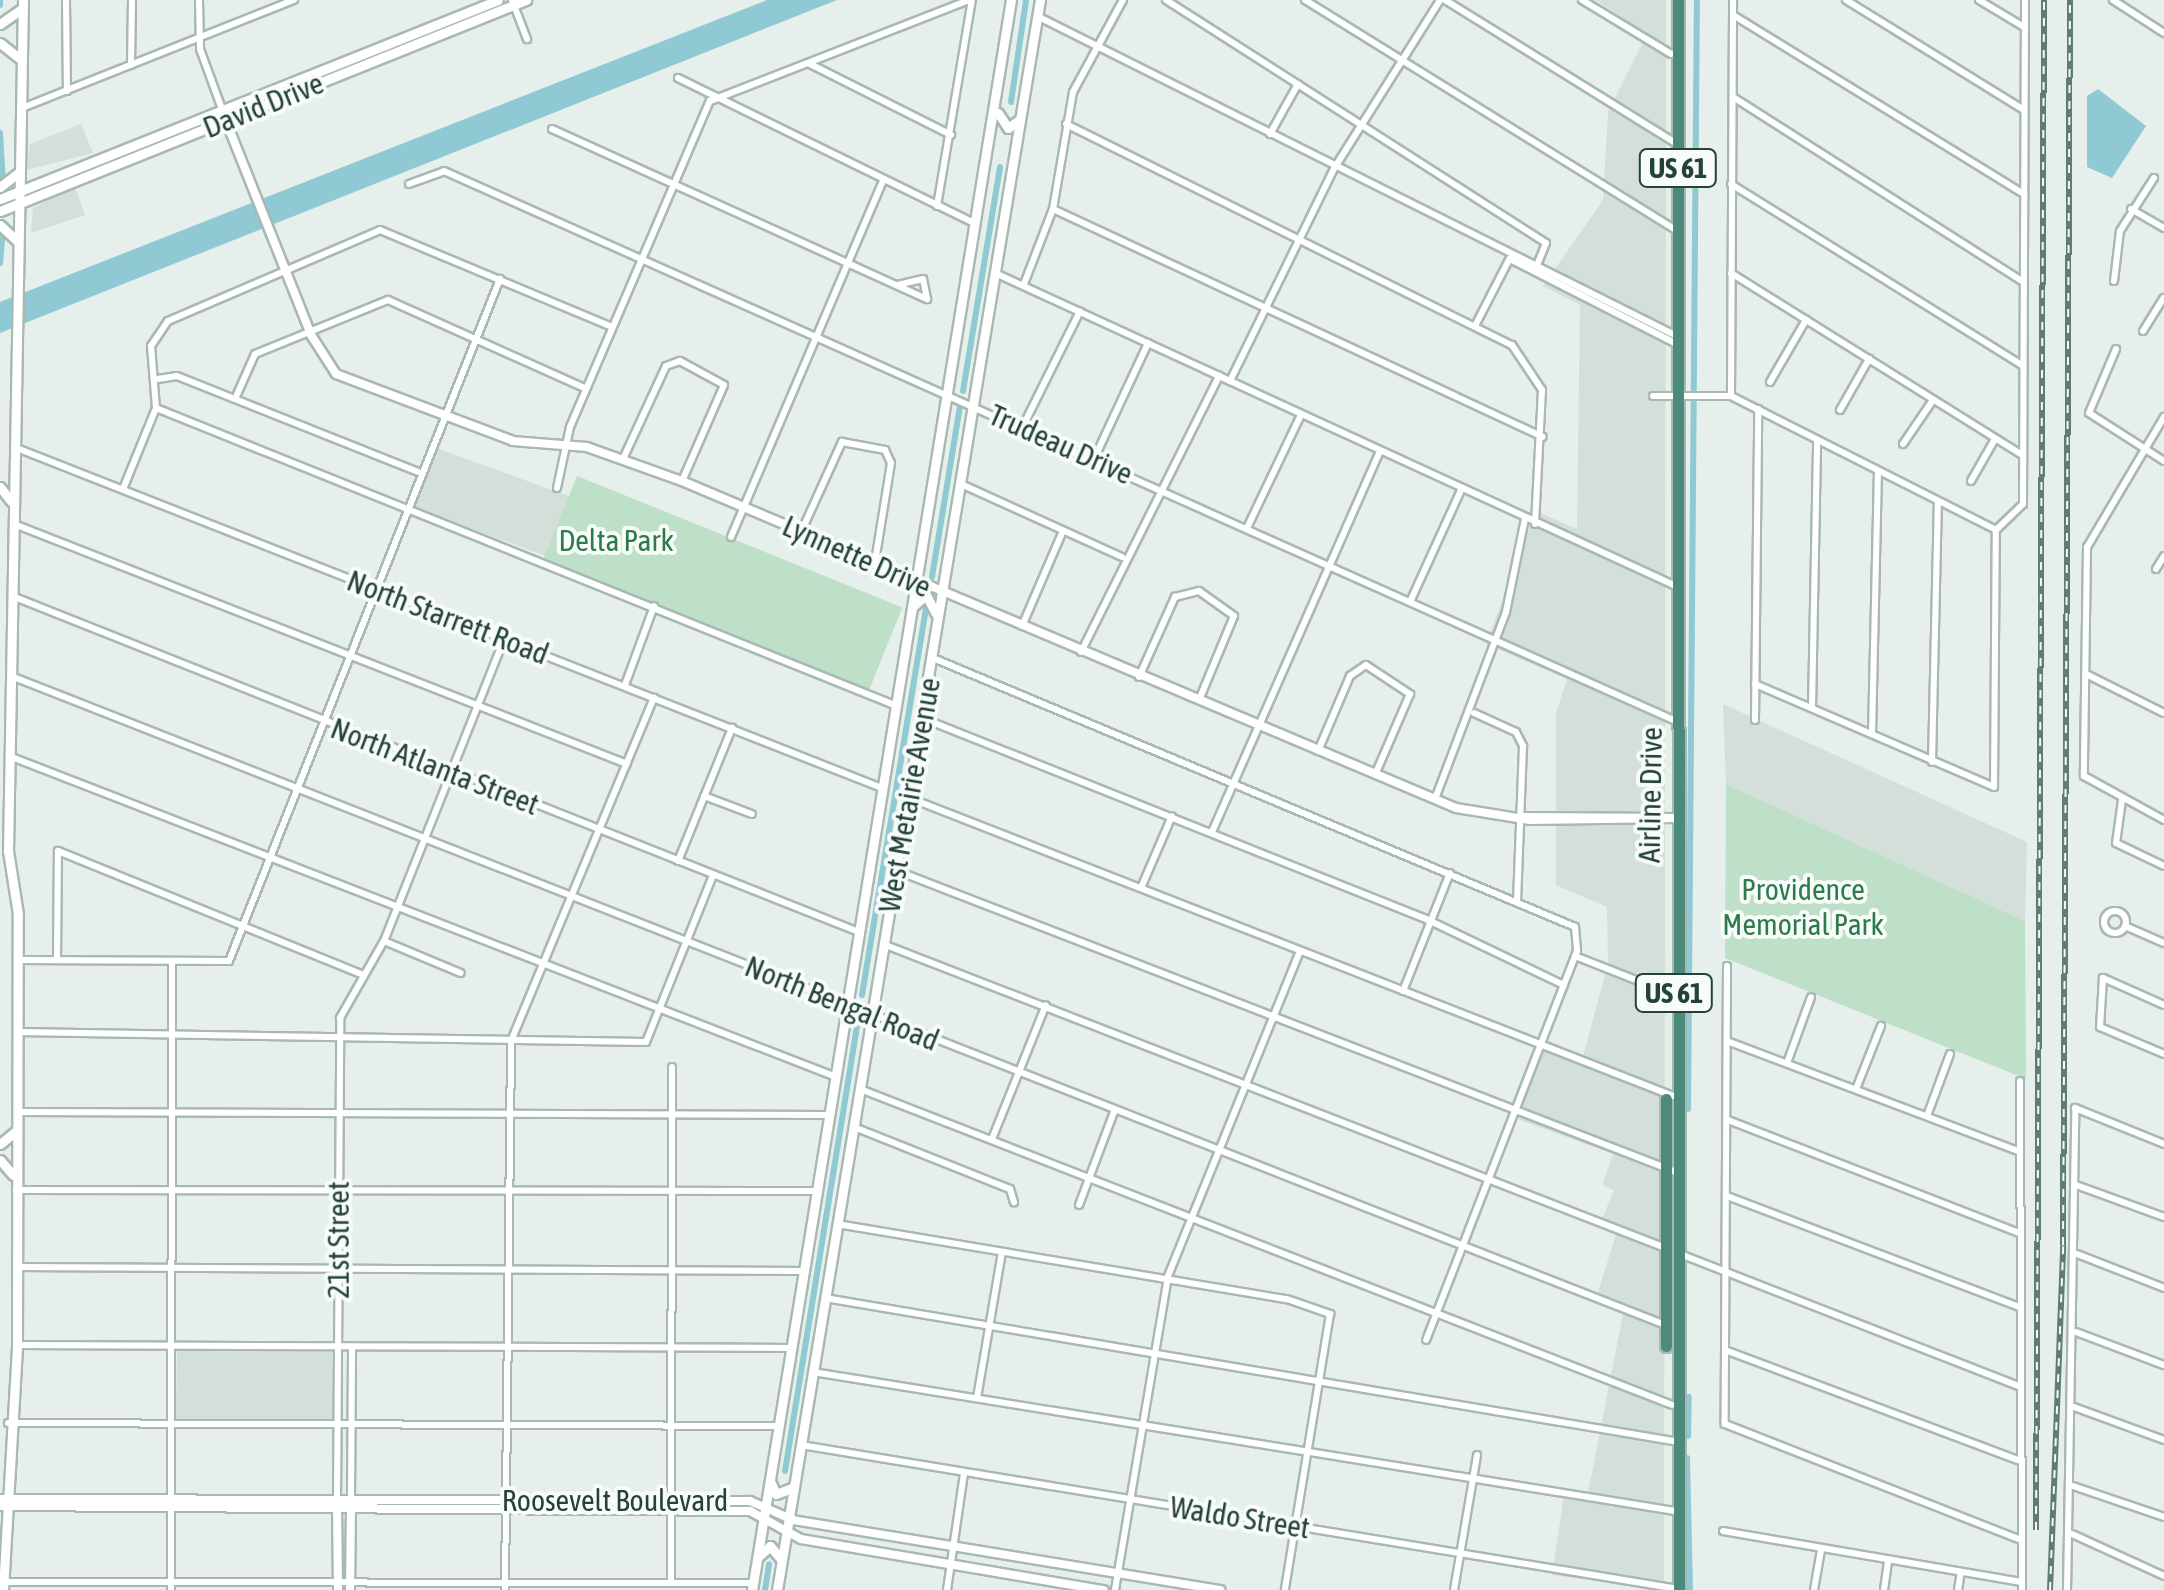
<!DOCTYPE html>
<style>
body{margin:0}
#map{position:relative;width:2164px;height:1590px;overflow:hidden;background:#e6efeb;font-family:"Asap Condensed",sans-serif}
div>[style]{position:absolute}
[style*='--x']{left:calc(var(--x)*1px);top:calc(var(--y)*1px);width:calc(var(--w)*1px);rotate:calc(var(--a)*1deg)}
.built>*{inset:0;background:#d4dfda;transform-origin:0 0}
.green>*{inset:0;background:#bfe0c8;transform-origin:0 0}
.water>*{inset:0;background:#8ec9d4}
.canal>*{height:6px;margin:-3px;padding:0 3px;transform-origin:3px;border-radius:3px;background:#8ec9d4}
.roads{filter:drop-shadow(2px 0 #a8b8b2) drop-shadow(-2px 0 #a8b8b2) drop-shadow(0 2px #a8b8b2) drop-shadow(0 -2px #a8b8b2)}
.minor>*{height:6px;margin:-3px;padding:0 3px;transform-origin:3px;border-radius:3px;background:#fff}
.minor>.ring{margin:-3px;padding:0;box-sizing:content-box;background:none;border:6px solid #fff;border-radius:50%}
.tertiary>*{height:8px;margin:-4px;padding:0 4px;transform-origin:4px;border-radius:4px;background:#fff}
.secondary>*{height:9px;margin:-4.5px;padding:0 4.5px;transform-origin:4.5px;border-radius:4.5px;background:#fff}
.trunk>*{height:11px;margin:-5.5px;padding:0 5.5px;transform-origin:5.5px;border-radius:5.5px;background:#4c8a7c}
.rail>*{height:6px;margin-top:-3px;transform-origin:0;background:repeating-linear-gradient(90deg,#f7fbf9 0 8px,#5f7d75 0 16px);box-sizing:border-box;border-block:2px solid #5f7d75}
span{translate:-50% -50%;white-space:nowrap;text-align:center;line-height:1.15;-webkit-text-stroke:8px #f7fbf9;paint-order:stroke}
.shield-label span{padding:2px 8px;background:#f7fbf9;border:2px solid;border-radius:8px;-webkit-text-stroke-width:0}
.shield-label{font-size:28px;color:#24423a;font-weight:700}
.street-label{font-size:30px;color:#24423a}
.park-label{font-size:30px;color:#2d7a4b}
</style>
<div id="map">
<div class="built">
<div style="clip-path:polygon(1596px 0,1666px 0,1664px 1590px,1552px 1575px,1564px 1495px,1587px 1498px,1623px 1314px,1595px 1302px,1616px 1234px,1599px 1227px,1614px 1190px,1602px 1185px,1613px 1154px,1509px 1116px,1540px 1037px,1583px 1057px,1608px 963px,1607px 907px,1556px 885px,1556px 713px,1567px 679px,1486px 644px,1536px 511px,1577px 529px,1580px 305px,1543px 286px,1603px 200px,1608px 112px,1647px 34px)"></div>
<div style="clip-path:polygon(81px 124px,93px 153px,27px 170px,30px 144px)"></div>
<div style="clip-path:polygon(75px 187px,85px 215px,31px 233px,33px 208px)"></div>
<div style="left:431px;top:446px;width:147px;height:64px;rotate:20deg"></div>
<div style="clip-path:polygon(1723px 704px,2027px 842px,2025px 921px,1726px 784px)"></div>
<div style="left:334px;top:1352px;width:71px;height:157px;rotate:91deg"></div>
</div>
<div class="green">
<div style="left:577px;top:476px;width:351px;height:91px;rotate:22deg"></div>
<div style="clip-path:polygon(1726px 784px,2025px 921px,2026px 1079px,1725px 958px)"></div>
</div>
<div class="water">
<div style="clip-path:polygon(767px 0,837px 0,0 333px,0 302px)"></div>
<div style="clip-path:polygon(2098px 89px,2146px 126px,2112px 178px,2087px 167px,2087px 96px)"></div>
</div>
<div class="canal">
<div style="--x:0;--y:5;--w:5;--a:-90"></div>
<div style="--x:1011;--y:102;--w:103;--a:-81.6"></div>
<div style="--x:0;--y:133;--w:50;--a:86.6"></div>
<div style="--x:0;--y:263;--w:34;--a:-85"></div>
<div style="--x:963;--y:391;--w:227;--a:-80.6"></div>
<div style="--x:932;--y:577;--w:173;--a:-80.7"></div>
<div style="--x:862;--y:995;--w:397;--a:-80.6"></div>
<div style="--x:1688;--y:1109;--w:1109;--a:-89.54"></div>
<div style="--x:1688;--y:1436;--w:39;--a:-89"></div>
<div style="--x:1687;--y:1458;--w:132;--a:88.7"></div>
<div style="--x:785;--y:1471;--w:458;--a:-80.8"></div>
<div style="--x:765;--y:1590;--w:26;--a:-81"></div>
</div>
<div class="roads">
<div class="minor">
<div style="--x:66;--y:0;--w:91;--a:89.4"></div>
<div style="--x:199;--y:0;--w:49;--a:88.8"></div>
<div style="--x:200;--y:49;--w:64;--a:69.9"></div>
<div style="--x:512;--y:0;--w:42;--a:69"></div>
<div style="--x:1166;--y:0;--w:451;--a:32.6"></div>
<div style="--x:1546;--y:243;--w:29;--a:112"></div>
<div style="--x:1305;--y:0;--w:437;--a:31.8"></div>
<div style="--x:1445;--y:0;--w:272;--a:31.8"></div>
<div style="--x:1582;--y:0;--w:104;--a:31.2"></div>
<div style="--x:1846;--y:0;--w:209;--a:31.7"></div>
<div style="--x:1979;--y:0;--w:52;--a:31"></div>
<div style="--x:2113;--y:0;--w:61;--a:32.9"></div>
<div style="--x:1733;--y:15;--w:342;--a:31.6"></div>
<div style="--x:1039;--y:17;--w:713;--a:26.57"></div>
<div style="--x:810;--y:64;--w:158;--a:26.7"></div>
<div style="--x:131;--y:65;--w:65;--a:-89.1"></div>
<div style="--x:678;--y:78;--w:332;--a:26.1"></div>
<div style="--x:1733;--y:97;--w:343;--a:32.5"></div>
<div style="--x:22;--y:108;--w:293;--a:-21.7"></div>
<div style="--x:1066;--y:124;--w:498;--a:26.4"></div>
<div style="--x:1512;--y:345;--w:54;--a:56.3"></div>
<div style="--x:1542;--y:390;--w:134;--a:93"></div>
<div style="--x:552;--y:129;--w:412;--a:24.4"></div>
<div style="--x:927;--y:299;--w:20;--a:-101"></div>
<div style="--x:923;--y:279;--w:26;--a:167"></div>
<div style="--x:1270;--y:134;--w:57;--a:-60.8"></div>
<div style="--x:409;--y:184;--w:37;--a:-20"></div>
<div style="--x:444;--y:171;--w:1349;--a:24.06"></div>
<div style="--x:1731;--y:184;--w:343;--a:31.9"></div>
<div style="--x:937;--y:206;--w:209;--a:-80.4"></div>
<div style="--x:1053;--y:209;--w:540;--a:24.95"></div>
<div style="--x:2131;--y:209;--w:38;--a:30"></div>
<div style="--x:1510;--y:259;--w:190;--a:27"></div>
<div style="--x:995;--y:273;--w:747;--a:24.68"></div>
<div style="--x:1731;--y:273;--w:343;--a:32"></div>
<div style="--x:2114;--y:281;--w:50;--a:-83.2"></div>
<div style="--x:2120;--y:231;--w:63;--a:-57.3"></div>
<div style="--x:1024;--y:284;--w:80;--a:-68.9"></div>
<div style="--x:1053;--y:209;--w:119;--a:-80.3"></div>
<div style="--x:1073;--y:92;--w:105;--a:-61.5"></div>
<div style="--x:1475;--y:326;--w:76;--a:-62.8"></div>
<div style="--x:2143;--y:331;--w:39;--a:-58"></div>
<div style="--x:2116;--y:349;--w:69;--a:112.9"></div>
<div style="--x:2089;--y:413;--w:89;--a:32.6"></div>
<div style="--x:158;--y:379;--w:19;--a:-9"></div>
<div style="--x:177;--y:376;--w:259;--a:21.7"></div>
<div style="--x:1230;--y:381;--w:238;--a:-63.9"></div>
<div style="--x:1335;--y:167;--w:197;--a:-57.8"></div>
<div style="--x:1770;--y:382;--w:72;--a:-59.9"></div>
<div style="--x:1653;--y:396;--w:78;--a:0"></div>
<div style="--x:1731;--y:396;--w:297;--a:26.8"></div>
<div style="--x:1731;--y:396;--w:396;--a:-89.7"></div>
<div style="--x:235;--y:399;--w:49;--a:-66"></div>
<div style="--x:255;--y:354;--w:144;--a:-22.1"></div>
<div style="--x:388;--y:300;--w:216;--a:24.1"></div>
<div style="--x:156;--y:408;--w:799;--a:21.91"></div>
<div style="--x:1840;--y:410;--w:59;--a:-60.4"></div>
<div style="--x:2164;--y:417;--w:151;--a:120.6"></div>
<div style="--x:2087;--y:547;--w:229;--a:90.8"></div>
<div style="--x:2084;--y:776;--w:91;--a:28.8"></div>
<div style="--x:1023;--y:426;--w:128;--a:-63.6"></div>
<div style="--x:1903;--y:444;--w:53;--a:-55.7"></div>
<div style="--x:14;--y:447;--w:933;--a:21.45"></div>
<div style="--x:623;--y:459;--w:102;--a:-65.2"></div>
<div style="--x:666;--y:366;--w:15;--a:-20"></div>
<div style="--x:680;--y:361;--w:50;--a:28.6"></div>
<div style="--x:724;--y:385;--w:105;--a:113.6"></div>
<div style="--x:1094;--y:459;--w:128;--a:-65"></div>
<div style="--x:1971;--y:481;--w:48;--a:-60.3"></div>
<div style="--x:961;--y:484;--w:177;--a:24.4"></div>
<div style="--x:557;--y:488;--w:62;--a:-78"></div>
<div style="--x:570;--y:427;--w:355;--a:-66.8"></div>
<div style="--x:710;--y:101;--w:278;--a:-21.3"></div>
<div style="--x:123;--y:489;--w:87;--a:-67.8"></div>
<div style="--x:156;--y:408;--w:62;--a:-94.6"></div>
<div style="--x:151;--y:346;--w:30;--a:-56"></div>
<div style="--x:168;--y:321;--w:231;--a:-23.2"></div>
<div style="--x:380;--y:230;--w:249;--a:22.7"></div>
<div style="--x:14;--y:524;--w:658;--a:21.38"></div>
<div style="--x:1247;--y:528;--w:125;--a:-64.5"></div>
<div style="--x:802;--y:530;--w:97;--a:-65.6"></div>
<div style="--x:842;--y:442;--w:44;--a:10.5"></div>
<div style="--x:885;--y:450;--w:14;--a:65"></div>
<div style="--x:891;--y:463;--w:100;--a:99.2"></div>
<div style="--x:1996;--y:530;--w:37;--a:-44"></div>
<div style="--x:2023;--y:504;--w:504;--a:-89.77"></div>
<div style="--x:731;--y:537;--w:388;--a:-66.9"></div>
<div style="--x:2156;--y:569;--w:15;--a:-58"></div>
<div style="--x:12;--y:596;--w:911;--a:21.64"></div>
<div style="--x:1410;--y:602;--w:123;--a:-65.5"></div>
<div style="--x:1022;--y:626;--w:103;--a:-66.7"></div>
<div style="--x:1081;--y:652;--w:309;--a:-63.4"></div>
<div style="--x:933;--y:658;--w:696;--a:22.73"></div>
<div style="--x:1575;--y:927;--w:24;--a:85"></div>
<div style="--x:1577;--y:951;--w:417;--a:111.2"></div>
<div style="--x:2086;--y:674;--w:87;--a:26.6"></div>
<div style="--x:11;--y:676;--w:1780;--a:21.42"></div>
<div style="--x:1139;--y:677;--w:88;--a:-65.8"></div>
<div style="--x:1175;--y:597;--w:25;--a:-14"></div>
<div style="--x:1199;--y:591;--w:43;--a:35.5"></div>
<div style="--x:1234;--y:616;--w:91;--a:112.6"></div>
<div style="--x:1755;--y:684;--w:260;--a:23.3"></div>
<div style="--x:1994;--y:787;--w:257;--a:-89.6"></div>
<div style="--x:625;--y:685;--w:84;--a:-69.8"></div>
<div style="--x:1812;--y:708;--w:268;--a:-88.9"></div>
<div style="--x:1474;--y:713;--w:46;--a:24.3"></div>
<div style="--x:1516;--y:732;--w:16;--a:63"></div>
<div style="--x:1523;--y:746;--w:155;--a:92.2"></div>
<div style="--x:922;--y:718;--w:543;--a:21.74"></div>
<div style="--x:1426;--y:919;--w:153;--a:25.6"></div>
<div style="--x:1755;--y:720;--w:311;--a:-89.4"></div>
<div style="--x:1872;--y:734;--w:263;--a:-88.7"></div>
<div style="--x:1318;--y:751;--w:82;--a:-66.9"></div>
<div style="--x:1350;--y:676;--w:19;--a:-35"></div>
<div style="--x:1366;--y:665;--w:53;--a:33.4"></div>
<div style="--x:1410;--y:694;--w:88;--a:113.4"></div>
<div style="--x:9;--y:756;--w:887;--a:21.21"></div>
<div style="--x:1932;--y:762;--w:260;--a:-88.7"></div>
<div style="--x:704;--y:796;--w:51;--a:20.6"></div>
<div style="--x:907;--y:797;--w:822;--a:21.32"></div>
<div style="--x:1435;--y:799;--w:200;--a:-69.2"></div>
<div style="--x:1506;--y:612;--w:95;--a:-78.5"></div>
<div style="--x:2122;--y:800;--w:43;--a:97.9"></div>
<div style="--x:2116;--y:843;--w:53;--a:25.6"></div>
<div style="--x:1212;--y:832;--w:416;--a:-66.2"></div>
<div style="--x:678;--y:861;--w:144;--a:-67.9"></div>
<div style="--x:895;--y:870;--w:837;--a:21.14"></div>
<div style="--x:1141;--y:888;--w:78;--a:-66.7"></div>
<div class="ring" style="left:2104px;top:911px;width:16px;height:16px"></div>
<div style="--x:2125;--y:926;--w:43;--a:23.6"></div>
<div style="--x:384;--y:941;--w:83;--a:22.6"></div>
<div style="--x:883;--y:944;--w:842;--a:21.23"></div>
<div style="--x:1575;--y:956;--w:106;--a:21.5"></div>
<div style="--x:18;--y:960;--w:211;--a:0.3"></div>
<div style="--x:229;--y:961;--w:734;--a:-68.33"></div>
<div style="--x:57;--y:960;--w:109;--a:-89.5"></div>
<div style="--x:58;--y:851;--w:330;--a:22.1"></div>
<div style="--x:1727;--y:966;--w:458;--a:90.3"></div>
<div style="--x:1725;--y:1424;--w:315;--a:21.4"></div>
<div style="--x:1403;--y:991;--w:127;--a:-68.3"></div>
<div style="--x:2164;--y:1005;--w:67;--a:-156.1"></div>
<div style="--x:2103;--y:978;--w:49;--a:93.5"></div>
<div style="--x:2100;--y:1027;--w:69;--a:22.9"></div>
<div style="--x:18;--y:1032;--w:628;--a:0.91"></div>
<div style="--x:646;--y:1042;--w:180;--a:-68.1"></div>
<div style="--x:1727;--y:1041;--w:313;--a:20.7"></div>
<div style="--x:1787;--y:1063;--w:70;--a:-70"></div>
<div style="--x:2020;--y:1081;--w:509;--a:89.77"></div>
<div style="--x:860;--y:1089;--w:871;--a:21.26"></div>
<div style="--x:1856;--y:1089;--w:68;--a:-68.4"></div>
<div style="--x:17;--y:1112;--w:812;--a:0.21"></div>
<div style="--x:1927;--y:1116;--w:66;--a:-69.6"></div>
<div style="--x:1728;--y:1120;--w:313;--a:21.2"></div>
<div style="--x:854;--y:1127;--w:168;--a:21.7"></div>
<div style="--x:1010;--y:1189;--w:14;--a:73"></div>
<div style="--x:992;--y:1139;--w:144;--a:-68.1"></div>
<div style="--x:2076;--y:1185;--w:94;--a:20"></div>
<div style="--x:16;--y:1190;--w:802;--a:0.07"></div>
<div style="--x:1727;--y:1196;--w:312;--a:20.8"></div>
<div style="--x:1079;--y:1205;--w:99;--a:-69.4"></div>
<div style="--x:837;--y:1224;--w:456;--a:9.5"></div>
<div style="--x:1287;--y:1299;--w:46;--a:19.2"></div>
<div style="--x:1330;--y:1314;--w:280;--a:99.3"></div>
<div style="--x:1680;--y:1254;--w:363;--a:21.3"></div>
<div style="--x:2077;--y:1254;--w:93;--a:21.3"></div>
<div style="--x:17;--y:1267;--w:789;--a:0.29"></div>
<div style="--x:825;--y:1298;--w:860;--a:9.57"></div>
<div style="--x:2076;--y:1332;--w:94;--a:20.6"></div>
<div style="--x:17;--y:1345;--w:775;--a:0.22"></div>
<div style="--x:1725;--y:1350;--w:313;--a:20.6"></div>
<div style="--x:813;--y:1372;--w:873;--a:9.16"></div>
<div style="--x:977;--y:1398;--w:148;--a:-80.3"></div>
<div style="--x:2074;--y:1407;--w:96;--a:20.1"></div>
<div style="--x:8;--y:1423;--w:770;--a:0.22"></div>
<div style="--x:801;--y:1445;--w:889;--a:9.32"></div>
<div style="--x:2073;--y:1486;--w:96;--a:18.8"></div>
<div style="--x:337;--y:1499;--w:481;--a:-89.6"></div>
<div style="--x:340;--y:1018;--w:89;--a:-60.3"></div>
<div style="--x:384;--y:941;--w:325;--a:-68.3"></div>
<div style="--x:351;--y:1499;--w:151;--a:-89.6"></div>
<div style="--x:1723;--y:1531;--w:303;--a:9.7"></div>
<div style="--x:2072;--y:1534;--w:101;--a:24.5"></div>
<div style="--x:3;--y:1582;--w:750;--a:0.08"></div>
<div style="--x:671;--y:1583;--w:516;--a:-89.89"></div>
<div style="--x:171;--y:1590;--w:629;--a:-89.91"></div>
<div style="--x:505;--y:1590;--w:549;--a:-89.37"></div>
<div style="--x:511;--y:1041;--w:372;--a:-67.4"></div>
<div style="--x:947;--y:1590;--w:118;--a:-81.7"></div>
<div style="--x:1115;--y:1590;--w:318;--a:-80.4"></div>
<div style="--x:1168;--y:1276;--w:351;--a:-67.9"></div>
<div style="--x:1454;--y:1590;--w:137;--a:-80.3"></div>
<div style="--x:1814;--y:1590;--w:41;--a:-80.1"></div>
<div style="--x:1884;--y:1590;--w:30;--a:-82"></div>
<div style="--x:1958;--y:1590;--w:18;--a:-81"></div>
<div style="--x:2067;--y:1590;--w:482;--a:-89"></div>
<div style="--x:2075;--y:1108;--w:96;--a:22"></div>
</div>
<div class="tertiary">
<div style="--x:224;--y:116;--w:236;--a:68.3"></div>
<div style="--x:311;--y:335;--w:46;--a:57.3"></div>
<div style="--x:336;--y:374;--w:189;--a:20.7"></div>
<div style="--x:513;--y:441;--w:74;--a:4.6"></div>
<div style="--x:587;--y:447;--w:101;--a:19.7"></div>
<div style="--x:682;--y:481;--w:840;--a:22.9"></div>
<div style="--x:1456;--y:808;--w:75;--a:9.2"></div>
<div style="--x:1530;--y:820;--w:145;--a:-0.8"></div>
<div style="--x:1524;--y:817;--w:151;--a:0.4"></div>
<div style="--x:0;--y:1499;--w:750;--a:0.15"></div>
<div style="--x:750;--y:1501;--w:47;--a:23.8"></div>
<div style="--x:793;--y:1520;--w:433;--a:9.3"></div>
<div style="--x:337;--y:1505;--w:85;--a:89.3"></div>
<div style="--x:0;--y:1506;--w:750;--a:0.38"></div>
<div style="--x:750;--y:1511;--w:58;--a:28.8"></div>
<div style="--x:801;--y:1539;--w:307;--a:9.6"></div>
<div style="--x:350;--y:1590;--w:85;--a:-89.3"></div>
</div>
<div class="secondary">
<div style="--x:0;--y:24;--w:24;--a:-35"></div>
<div style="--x:0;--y:43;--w:28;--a:38"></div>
<div style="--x:998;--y:113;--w:18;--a:56"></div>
<div style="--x:1008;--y:128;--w:14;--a:-36"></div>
<div style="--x:0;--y:187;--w:24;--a:-38"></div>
<div style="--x:0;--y:199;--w:536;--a:-21.78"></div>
<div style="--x:0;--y:211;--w:567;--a:-21.86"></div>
<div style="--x:0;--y:225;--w:25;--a:43"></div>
<div style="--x:0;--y:487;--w:18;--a:52"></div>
<div style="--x:912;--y:607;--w:18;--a:-41"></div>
<div style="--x:926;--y:595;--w:21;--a:62"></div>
<div style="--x:0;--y:1144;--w:21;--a:-39"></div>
<div style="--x:0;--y:1160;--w:20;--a:49"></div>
<div style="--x:771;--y:1483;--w:12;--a:66"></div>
<div style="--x:776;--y:1494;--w:19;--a:-21"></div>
<div style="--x:759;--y:1556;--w:15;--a:-42"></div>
<div style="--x:770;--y:1546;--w:16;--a:50"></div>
<div style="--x:3;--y:1590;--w:245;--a:-86.7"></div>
<div style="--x:17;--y:1345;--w:431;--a:-89.9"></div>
<div style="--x:18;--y:914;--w:64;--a:-99"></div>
<div style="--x:8;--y:851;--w:851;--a:-88.99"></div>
<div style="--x:752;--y:1590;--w:1611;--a:-80.75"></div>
<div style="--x:777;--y:1590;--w:1612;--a:-80.61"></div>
</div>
<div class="trunk">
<div style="--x:1678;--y:0;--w:1590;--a:89.96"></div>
<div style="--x:1666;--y:1099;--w:247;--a:90"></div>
</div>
</div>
<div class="rail">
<div style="--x:2036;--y:1530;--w:1530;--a:-89.7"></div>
<div style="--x:2050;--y:1590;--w:345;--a:-87.8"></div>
<div style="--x:2063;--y:1245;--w:1245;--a:-89.68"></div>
</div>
<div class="shield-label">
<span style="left:1678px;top:168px">US 61</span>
<span style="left:1674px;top:993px">US 61</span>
</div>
<div class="street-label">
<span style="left:263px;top:105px;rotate:-22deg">David Drive</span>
<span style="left:1061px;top:444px;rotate:24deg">Trudeau Drive</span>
<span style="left:857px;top:556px;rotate:24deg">Lynnette Drive</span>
<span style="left:448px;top:617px;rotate:21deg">North Starrett Road</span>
<span style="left:435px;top:766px;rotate:21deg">North Atlanta Street</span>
<span style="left:909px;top:795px;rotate:-80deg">West Metairie Avenue</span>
<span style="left:1650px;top:795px;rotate:-89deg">Airline Drive</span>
<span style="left:842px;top:1003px;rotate:22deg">North Bengal Road</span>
<span style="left:338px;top:1240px;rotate:-90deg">21st Street</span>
<span style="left:615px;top:1500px">Roosevelt Boulevard</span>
<span style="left:1240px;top:1517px;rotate:9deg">Waldo Street</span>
</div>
<div class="park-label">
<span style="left:616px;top:540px">Delta Park</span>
<span style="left:1803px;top:906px">Providence<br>Memorial Park</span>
</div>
</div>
